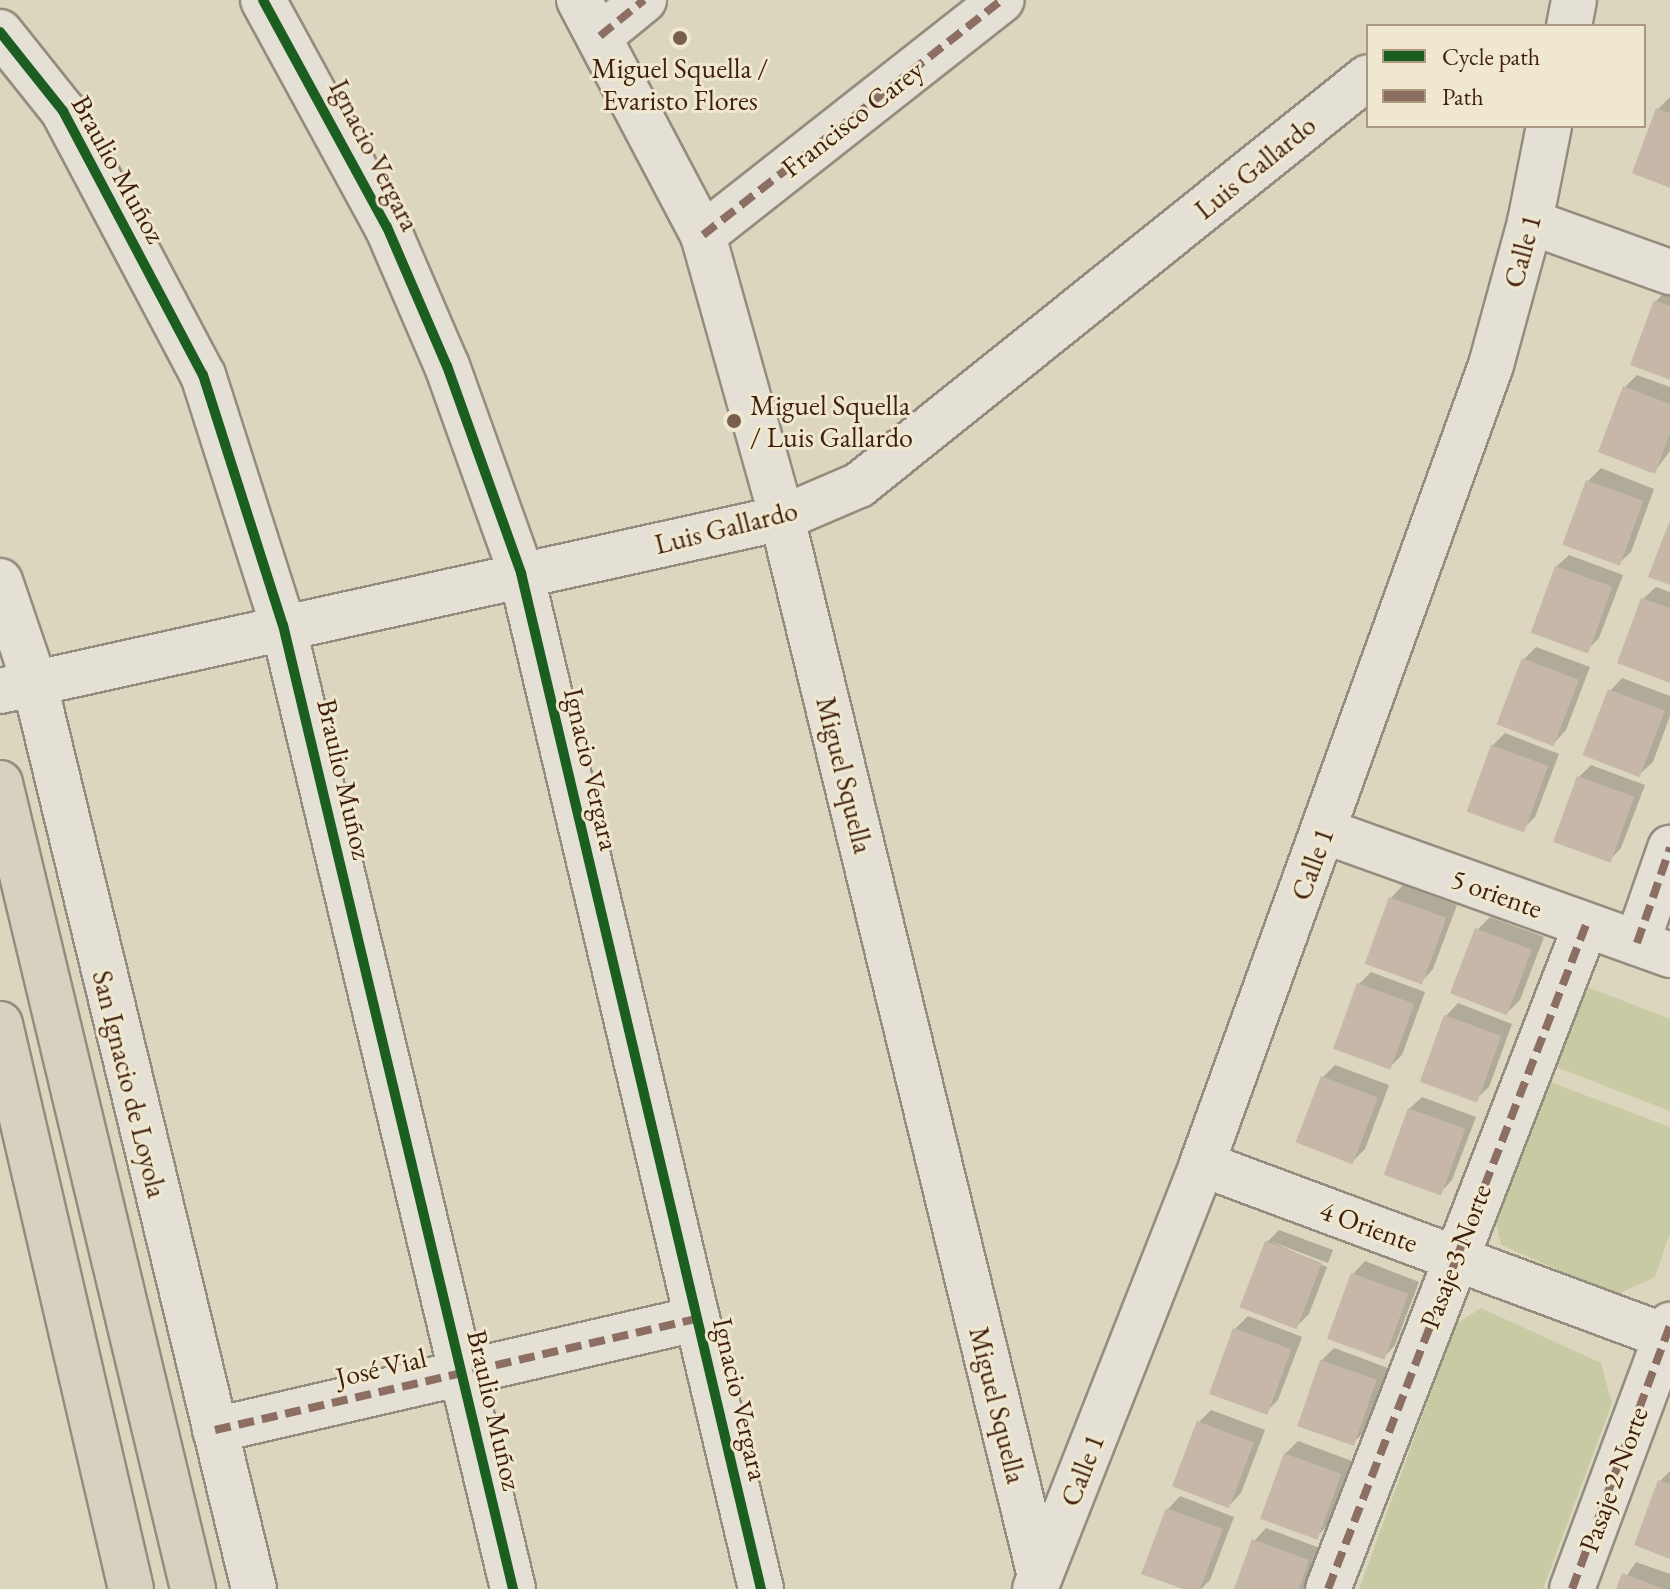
<!DOCTYPE html>
<meta charset="utf-8">
<style>
body{margin:0}
#map{position:relative;width:1670px;height:1589px;overflow:hidden;background:#dcd6bf;font-family:"EB Garamond",serif}
div>[style]{position:absolute}
[style*='--x']{left:calc(var(--x)*1px);top:calc(var(--y)*1px);width:calc(var(--w)*1px);rotate:calc(var(--a)*1deg)}
.green>*{inset:0;background:#c7caa3}
.shadow>*{inset:0;background:#0003}
.building>*{inset:0;background:#c7b7a8;transform-origin:0 0}
.roads{filter:drop-shadow(2px 0 #948c7e) drop-shadow(-2px 0 #948c7e) drop-shadow(0 2px #948c7e) drop-shadow(0 -2px #948c7e)}
.minor>*{height:44px;margin:-22px;padding:0 22px;transform-origin:22px;border-radius:22px;background:#e4e0d5}
.tertiary>*{height:44px;margin:-22px;padding:0 22px;transform-origin:22px;border-radius:22px;background:#e4e0d5}
.primary>*{height:44px;margin:-22px;padding:0 22px;transform-origin:22px;border-radius:22px;background:#d8d1c0}
.quiet>*{height:8px;margin-top:-4px;transform-origin:0;background:repeating-linear-gradient(90deg,#8d6e63 0 16px,transparent 0 24px)}
.cycleway>*{height:10px;margin:-5px;padding:0 5px;transform-origin:5px;border-radius:5px;background:#1b5e20}
.dots>*{width:22px;height:22px;translate:-50% -50%;box-sizing:border-box;border:4px solid #f0e8ce;border-radius:50%}
span{translate:-50% -50%;white-space:nowrap;text-align:center;line-height:1.15;-webkit-text-stroke:6px #f0e8ce;paint-order:stroke}
.poi-label{font-size:28px;color:#401f0e}
.left{translate:0 -50%;text-align:left}
.street-label{font-size:28px;color:#401f0e}
.legend{position:absolute;left:1366px;top:24px;width:280px;height:104px;box-sizing:border-box;background:#f0e8ce;border:2px solid #aa9881;margin:0;padding:10px 14px;list-style:none;font-size:24px;color:#401f0e}
.legend li{display:flex;align-items:center;gap:16px;height:40px}
.legend b{width:40px;border:2px solid #aa9881}
</style>
<div id="map">
<div class="green">
<div style="clip-path:polygon(1582px 985px,1670px 1019px,1670px 1111px,1551px 1065px)"></div>
<div style="clip-path:polygon(1550px 1082px,1670px 1127px,1670px 1233px,1655px 1277px,1616px 1295px,1501px 1245px,1495px 1217px)"></div>
<div style="clip-path:polygon(1481px 1308px,1601px 1363px,1612px 1403px,1543px 1589px,1359px 1589px,1456px 1324px)"></div>
</div>
<div class="shadow">
<div style="clip-path:polygon(1670px 97px,1670px 186px,1658px 109px)"></div>
<div style="clip-path:polygon(1668px 289px,1670px 289px,1670px 378px,1656px 301px)"></div>
<div style="clip-path:polygon(1637px 375px,1670px 387px,1670px 451px,1655px 471px,1625px 387px)"></div>
<div style="clip-path:polygon(1601px 468px,1654px 489px,1631px 552px,1618px 564px,1588px 481px)"></div>
<div style="clip-path:polygon(1569px 555px,1623px 575px,1599px 638px,1587px 650px,1556px 567px)"></div>
<div style="clip-path:polygon(1656px 587px,1670px 592px,1670px 681px,1643px 599px)"></div>
<div style="clip-path:polygon(1536px 647px,1590px 667px,1566px 730px,1554px 743px,1524px 659px)"></div>
<div style="clip-path:polygon(1622px 678px,1670px 696px,1670px 716px,1653px 762px,1640px 774px,1610px 691px)"></div>
<div style="clip-path:polygon(1505px 733px,1559px 754px,1535px 817px,1522px 830px,1492px 746px)"></div>
<div style="clip-path:polygon(1591px 765px,1645px 785px,1621px 848px,1609px 861px,1579px 777px)"></div>
<div style="clip-path:polygon(1403px 885px,1457px 905px,1433px 969px,1421px 982px,1391px 898px)"></div>
<div style="clip-path:polygon(1490px 917px,1544px 937px,1520px 1000px,1507px 1013px,1477px 930px)"></div>
<div style="clip-path:polygon(1371px 972px,1425px 992px,1402px 1055px,1389px 1068px,1359px 984px)"></div>
<div style="clip-path:polygon(1458px 1003px,1512px 1024px,1489px 1087px,1476px 1099px,1446px 1016px)"></div>
<div style="clip-path:polygon(1335px 1065px,1389px 1085px,1365px 1149px,1353px 1161px,1323px 1077px)"></div>
<div style="clip-path:polygon(1422px 1097px,1476px 1117px,1452px 1180px,1440px 1193px,1409px 1109px)"></div>
<div style="clip-path:polygon(1279px 1230px,1333px 1250px,1328px 1263px,1270px 1241px,1327px 1267px,1309px 1314px,1297px 1326px,1266px 1243px)"></div>
<div style="clip-path:polygon(1365px 1261px,1419px 1282px,1395px 1345px,1383px 1358px,1330px 1338px,1353px 1274px)"></div>
<div style="clip-path:polygon(1248px 1316px,1302px 1337px,1278px 1400px,1265px 1413px,1235px 1329px)"></div>
<div style="clip-path:polygon(1334px 1348px,1388px 1368px,1364px 1432px,1352px 1444px,1321px 1361px)"></div>
<div style="clip-path:polygon(1211px 1410px,1265px 1430px,1241px 1493px,1229px 1506px,1199px 1422px)"></div>
<div style="clip-path:polygon(1298px 1441px,1352px 1461px,1328px 1525px,1315px 1538px,1285px 1454px)"></div>
<div style="clip-path:polygon(1670px 1471px,1670px 1557px,1660px 1481px)"></div>
<div style="clip-path:polygon(1180px 1496px,1234px 1517px,1210px 1580px,1201px 1589px,1189px 1589px,1168px 1509px)"></div>
<div style="clip-path:polygon(1266px 1528px,1320px 1548px,1305px 1589px,1236px 1589px,1254px 1541px)"></div>
<div style="clip-path:polygon(1636px 1562px,1670px 1574px,1670px 1589px,1618px 1589px)"></div>
</div>
<div class="building">
<div style="clip-path:polygon(1656px 108px,1670px 113px,1670px 188px,1632px 173px)"></div>
<div style="clip-path:polygon(1654px 300px,1670px 306px,1670px 380px,1630px 365px)"></div>
<div style="clip-path:polygon(1623px 386px,1670px 404px,1670px 433px,1655px 474px,1598px 452px)"></div>
<div style="left:1586px;top:480px;width:61px;height:69px;rotate:20deg"></div>
<div style="clip-path:polygon(1670px 520px,1670px 585px,1648px 577px)"></div>
<div style="left:1555px;top:566px;width:61px;height:71px;rotate:20deg"></div>
<div style="clip-path:polygon(1641px 598px,1670px 608px,1670px 683px,1617px 663px)"></div>
<div style="left:1522px;top:658px;width:61px;height:71px;rotate:21deg"></div>
<div style="left:1608px;top:689px;width:61px;height:71px;rotate:21deg"></div>
<div style="left:1491px;top:745px;width:61px;height:71px;rotate:20deg"></div>
<div style="left:1577px;top:776px;width:61px;height:70px;rotate:20deg"></div>
<div style="left:1389px;top:897px;width:61px;height:71px;rotate:20deg"></div>
<div style="left:1475px;top:928px;width:61px;height:70px;rotate:21deg"></div>
<div style="left:1357px;top:983px;width:61px;height:70px;rotate:20deg"></div>
<div style="left:1444px;top:1015px;width:61px;height:71px;rotate:20deg"></div>
<div style="left:1321px;top:1076px;width:61px;height:71px;rotate:21deg"></div>
<div style="left:1408px;top:1108px;width:61px;height:71px;rotate:20deg"></div>
<div style="left:1265px;top:1241px;width:61px;height:71px;rotate:21deg"></div>
<div style="left:1351px;top:1273px;width:61px;height:70px;rotate:20deg"></div>
<div style="left:1233px;top:1328px;width:62px;height:70px;rotate:20deg"></div>
<div style="left:1320px;top:1360px;width:60px;height:70px;rotate:19deg"></div>
<div style="left:1197px;top:1421px;width:61px;height:70px;rotate:21deg"></div>
<div style="left:1284px;top:1453px;width:61px;height:70px;rotate:20deg"></div>
<div style="clip-path:polygon(1658px 1480px,1670px 1484px,1670px 1559px,1634px 1545px)"></div>
<div style="clip-path:polygon(1166px 1508px,1223px 1529px,1200px 1589px,1183px 1589px,1141px 1574px)"></div>
<div style="clip-path:polygon(1252px 1539px,1309px 1560px,1299px 1589px,1234px 1589px)"></div>
<div style="clip-path:polygon(1622px 1573px,1664px 1589px,1616px 1589px)"></div>
</div>
<div class="roads">
<div class="minor">
<div style="--x:263;--y:0;--w:259;--a:61.4"></div>
<div style="--x:387;--y:227;--w:151;--a:66.7"></div>
<div style="--x:447;--y:366;--w:220;--a:70.3"></div>
<div style="--x:521;--y:573;--w:1044;--a:76.71"></div>
<div style="--x:579;--y:0;--w:266;--a:62.2"></div>
<div style="--x:703;--y:235;--w:294;--a:74.4"></div>
<div style="--x:782;--y:518;--w:1089;--a:76.3"></div>
<div style="--x:0;--y:32;--w:101;--a:51.4"></div>
<div style="--x:63;--y:111;--w:299;--a:62.1"></div>
<div style="--x:203;--y:375;--w:262;--a:72.3"></div>
<div style="--x:283;--y:625;--w:991;--a:76.58"></div>
<div style="--x:600;--y:36;--w:57;--a:-39.3"></div>
<div style="--x:1530;--y:222;--w:149;--a:19.7"></div>
<div style="--x:703;--y:235;--w:380;--a:-38.2"></div>
<div style="--x:0;--y:581;--w:106;--a:71.2"></div>
<div style="--x:34;--y:681;--w:934;--a:76.38"></div>
<div style="--x:0;--y:691;--w:801;--a:-12.47"></div>
<div style="--x:782;--y:518;--w:84;--a:-23.2"></div>
<div style="--x:859;--y:485;--w:652;--a:-38.71"></div>
<div style="--x:1324;--y:831;--w:368;--a:19.7"></div>
<div style="--x:1637;--y:943;--w:101;--a:-70.8"></div>
<div style="--x:1202;--y:1164;--w:499;--a:20.4"></div>
<div style="--x:215;--y:1430;--w:495;--a:-13"></div>
<div style="--x:1328;--y:1589;--w:712;--a:-68.77"></div>
<div style="--x:1572;--y:1589;--w:282;--a:-69.6"></div>
</div>
<div class="tertiary">
<div style="--x:1569;--y:26;--w:26;--a:-79"></div>
<div style="--x:1035;--y:1589;--w:457;--a:-68.5"></div>
<div style="--x:1202;--y:1164;--w:850;--a:-70.11"></div>
<div style="--x:1491;--y:365;--w:148;--a:-74.7"></div>
<div style="--x:1530;--y:222;--w:98;--a:-78.8"></div>
</div>
<div class="primary">
<div style="--x:0;--y:783;--w:829;--a:76.53"></div>
<div style="--x:0;--y:1024;--w:580;--a:76.95"></div>
</div>
</div>
<div class="quiet">
<div style="--x:600;--y:36;--w:57;--a:-39.3"></div>
<div style="--x:703;--y:235;--w:380;--a:-38.2"></div>
<div style="--x:1637;--y:943;--w:101;--a:-70.8"></div>
<div style="--x:215;--y:1430;--w:495;--a:-13"></div>
<div style="--x:1328;--y:1589;--w:712;--a:-68.77"></div>
<div style="--x:1572;--y:1589;--w:282;--a:-69.6"></div>
</div>
<div class="cycleway">
<div style="--x:263;--y:0;--w:259;--a:61.4"></div>
<div style="--x:387;--y:227;--w:151;--a:66.7"></div>
<div style="--x:447;--y:366;--w:220;--a:70.3"></div>
<div style="--x:521;--y:573;--w:1044;--a:76.71"></div>
<div style="--x:0;--y:32;--w:101;--a:51.4"></div>
<div style="--x:63;--y:111;--w:299;--a:62.1"></div>
<div style="--x:203;--y:375;--w:262;--a:72.3"></div>
<div style="--x:283;--y:625;--w:991;--a:76.58"></div>
</div>
<div class="dots">
<div style="left:680px;top:38px;background:#775f4c"></div>
<div style="left:734px;top:421px;background:#775f4c"></div>
</div>
<div class="poi-label">
<span style="left:680px;top:84px">Miguel Squella /<br>Evaristo Flores</span>
<span class="left" style="left:750px;top:421px">Miguel Squella<br>/ Luis Gallardo</span>
</div>
<div class="street-label">
<span style="left:852px;top:118px;rotate:-38deg">Francisco Carey</span>
<span style="left:375px;top:155px;rotate:63deg">Ignacio Vergara</span>
<span style="left:1255px;top:167px;rotate:-39deg">Luis Gallardo</span>
<span style="left:119px;top:169px;rotate:61deg">Braulio Muñoz</span>
<span style="left:1522px;top:251px;rotate:-75deg">Calle 1</span>
<span style="left:726px;top:527px;rotate:-14deg">Luis Gallardo</span>
<span style="left:592px;top:769px;rotate:77deg">Ignacio Vergara</span>
<span style="left:845px;top:775px;rotate:76deg">Miguel Squella</span>
<span style="left:345px;top:779px;rotate:77deg">Braulio Muñoz</span>
<span style="left:1312px;top:864px;rotate:-70deg">Calle 1</span>
<span style="left:1497px;top:893px;rotate:20deg">5 oriente</span>
<span style="left:130px;top:1084px;rotate:76deg">San Ignacio de Loyola</span>
<span style="left:1369px;top:1226px;rotate:20deg">4 Oriente</span>
<span style="left:1455px;top:1256px;rotate:-69deg">Pasaje 3 Norte</span>
<span style="left:381px;top:1367px;rotate:-13deg">José Vial</span>
<span style="left:741px;top:1399px;rotate:77deg">Ignacio Vergara</span>
<span style="left:998px;top:1405px;rotate:76deg">Miguel Squella</span>
<span style="left:495px;top:1410px;rotate:77deg">Braulio Muñoz</span>
<span style="left:1082px;top:1470px;rotate:-69deg">Calle 1</span>
<span style="left:1613px;top:1479px;rotate:-70deg">Pasaje 2 Norte</span>
</div>
<ul class="legend">
<li><b style="height:10px;background:#1b5e20"></b>Cycle path</li>
<li><b style="height:10px;background:#8d6e63"></b>Path</li>
</ul>
</div>
